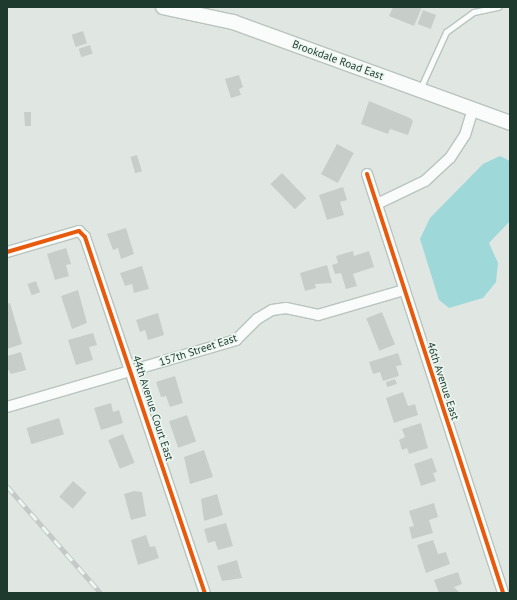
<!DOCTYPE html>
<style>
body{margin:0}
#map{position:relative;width:517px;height:600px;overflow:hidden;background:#e0e7e3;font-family:"PT Sans",sans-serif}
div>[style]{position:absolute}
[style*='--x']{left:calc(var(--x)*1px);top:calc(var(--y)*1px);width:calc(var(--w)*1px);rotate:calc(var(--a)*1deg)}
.water>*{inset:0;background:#9ed8d8}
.building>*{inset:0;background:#c7ceca;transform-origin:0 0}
.roads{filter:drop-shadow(1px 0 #b9c4be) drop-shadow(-1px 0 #b9c4be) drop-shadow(0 1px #b9c4be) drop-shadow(0 -1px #b9c4be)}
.service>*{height:5px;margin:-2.5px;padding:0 2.5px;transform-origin:2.5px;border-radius:2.5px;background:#fafbfb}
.minor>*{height:10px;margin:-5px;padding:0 5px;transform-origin:5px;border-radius:5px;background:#fafbfb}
.secondary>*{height:14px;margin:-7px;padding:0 7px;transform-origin:7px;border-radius:7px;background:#fafbfb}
.rail>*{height:4.5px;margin-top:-2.25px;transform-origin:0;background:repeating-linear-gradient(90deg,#edf7f1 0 9px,#c5c9c7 0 18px);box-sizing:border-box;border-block:1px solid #c5c9c7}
.cycleway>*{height:4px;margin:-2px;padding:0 2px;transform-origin:2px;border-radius:2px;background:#e8590c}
span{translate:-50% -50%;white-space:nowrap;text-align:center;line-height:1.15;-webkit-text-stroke:3px #edf7f1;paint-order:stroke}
.street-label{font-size:11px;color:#1e3a2f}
.frame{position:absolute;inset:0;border:8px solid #1e3a2f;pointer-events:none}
</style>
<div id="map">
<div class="water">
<div style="clip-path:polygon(500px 156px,510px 161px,510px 221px,489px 243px,498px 263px,496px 282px,483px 298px,449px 308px,439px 300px,420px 239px,430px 218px,483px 164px)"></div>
</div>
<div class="building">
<div style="clip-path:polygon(393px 7px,422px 7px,414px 26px,389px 16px)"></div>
<div style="left:423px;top:10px;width:14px;height:15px;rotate:21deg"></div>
<div style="left:83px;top:31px;width:13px;height:12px;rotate:72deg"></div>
<div style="left:90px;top:45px;width:9px;height:12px;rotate:72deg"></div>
<div style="clip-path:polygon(239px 75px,243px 87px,239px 89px,241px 95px,231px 98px,225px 79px)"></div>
<div style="clip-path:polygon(369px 101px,410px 118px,413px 121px,408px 135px,390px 129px,388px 134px,361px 124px)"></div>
<div style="clip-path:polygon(24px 112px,31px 112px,31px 126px,25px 126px)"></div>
<div style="left:337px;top:144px;width:19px;height:34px;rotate:28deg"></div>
<div style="left:137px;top:155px;width:17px;height:7px;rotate:73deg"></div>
<div style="left:282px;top:173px;width:35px;height:16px;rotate:46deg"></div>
<div style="clip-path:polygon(343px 187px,347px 200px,340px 202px,344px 215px,327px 220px,319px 195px)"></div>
<div style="clip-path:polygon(126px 228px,134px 254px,121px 259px,118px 248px,113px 250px,107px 234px)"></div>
<div style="clip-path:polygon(66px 248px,71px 264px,66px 265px,69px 276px,55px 280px,47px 254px)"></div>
<div style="clip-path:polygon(353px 251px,354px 256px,369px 251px,374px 267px,353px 274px,357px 286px,346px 289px,341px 273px,335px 274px,332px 265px,338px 263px,336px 256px)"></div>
<div style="clip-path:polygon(327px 265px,332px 283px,315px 284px,316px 288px,305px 291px,300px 273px)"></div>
<div style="clip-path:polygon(142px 266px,149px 289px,134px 293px,132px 284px,125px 286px,120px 273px)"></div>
<div style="left:36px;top:281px;width:12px;height:9px;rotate:70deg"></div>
<div style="clip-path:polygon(78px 290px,87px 323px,72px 329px,61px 296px)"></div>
<div style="clip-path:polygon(10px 303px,22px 344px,7px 349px,7px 304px)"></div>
<div style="left:382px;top:312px;width:35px;height:17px;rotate:68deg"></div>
<div style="clip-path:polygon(158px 313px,164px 335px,148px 340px,145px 330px,140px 332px,136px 320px)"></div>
<div style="clip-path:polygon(93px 333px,97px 345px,89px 347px,93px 360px,76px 365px,68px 340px)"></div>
<div style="clip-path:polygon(21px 352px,26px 370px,11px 374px,7px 368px,7px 356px)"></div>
<div style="clip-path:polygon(398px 353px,402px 365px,396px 366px,399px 376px,383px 381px,380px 372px,373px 374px,369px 362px)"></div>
<div style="clip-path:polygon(175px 376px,183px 403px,170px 407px,166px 396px,161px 397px,156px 382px)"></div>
<div style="clip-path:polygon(395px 379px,397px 384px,387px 387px,386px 382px)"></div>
<div style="clip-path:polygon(403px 392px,408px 406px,415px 404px,418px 415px,394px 423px,386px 398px)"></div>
<div style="clip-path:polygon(111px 403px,113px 412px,119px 410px,123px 423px,101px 430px,94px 408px)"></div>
<div style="left:187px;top:415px;width:28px;height:19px;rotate:71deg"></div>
<div style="left:59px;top:418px;width:17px;height:34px;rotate:73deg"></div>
<div style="clip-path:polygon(421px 423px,428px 448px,409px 454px,407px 448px,402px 450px,399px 440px,405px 437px,402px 429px)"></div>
<div style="left:123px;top:434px;width:31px;height:16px;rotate:68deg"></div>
<div style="clip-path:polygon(204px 450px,213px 477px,190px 484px,184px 457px)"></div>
<div style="clip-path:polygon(432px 458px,437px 472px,433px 473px,436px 481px,421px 486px,414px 464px)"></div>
<div style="left:73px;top:481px;width:18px;height:21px;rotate:41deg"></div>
<div style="clip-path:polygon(134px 491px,142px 492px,146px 516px,131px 520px,124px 494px)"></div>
<div style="clip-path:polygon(217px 494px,223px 515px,204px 521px,201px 499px)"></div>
<div style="clip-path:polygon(434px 503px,438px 517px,429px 520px,433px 533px,412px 539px,409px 527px,414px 526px,409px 511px)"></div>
<div style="clip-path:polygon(226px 523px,233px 546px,218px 550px,215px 541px,208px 543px,204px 529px)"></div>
<div style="clip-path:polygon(146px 535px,150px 547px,155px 546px,159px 558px,138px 565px,131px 540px)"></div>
<div style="clip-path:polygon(433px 540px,438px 554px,446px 552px,450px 564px,426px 573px,417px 545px)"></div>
<div style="clip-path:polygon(237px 560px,242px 578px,222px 581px,217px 566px)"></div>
<div style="clip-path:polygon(458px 572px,462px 584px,454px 587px,460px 593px,439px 593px,434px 580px)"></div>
</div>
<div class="roads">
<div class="service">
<div style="--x:420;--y:89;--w:63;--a:-65.5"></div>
<div style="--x:446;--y:32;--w:34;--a:-36"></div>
<div style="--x:474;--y:12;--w:25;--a:-12"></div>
</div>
<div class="minor">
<div style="--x:367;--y:174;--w:441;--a:72"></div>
<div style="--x:377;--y:204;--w:53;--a:-25.6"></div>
<div style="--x:425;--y:181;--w:34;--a:-43"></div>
<div style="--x:450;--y:158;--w:27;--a:-57"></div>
<div style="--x:465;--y:135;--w:27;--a:-73"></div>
<div style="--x:7;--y:252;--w:75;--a:-16.3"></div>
<div style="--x:79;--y:231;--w:8;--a:45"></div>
<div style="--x:85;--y:237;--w:376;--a:71.4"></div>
<div style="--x:7;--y:407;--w:239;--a:-16.3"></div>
<div style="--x:236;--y:340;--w:30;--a:-45"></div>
<div style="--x:257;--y:319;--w:17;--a:-31"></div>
<div style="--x:272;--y:310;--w:14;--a:-8"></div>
<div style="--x:286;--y:308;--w:33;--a:12"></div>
<div style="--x:318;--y:315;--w:90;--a:-16.2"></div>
</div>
<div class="secondary">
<div style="--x:163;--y:7;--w:72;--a:12.1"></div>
<div style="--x:233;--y:22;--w:295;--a:20"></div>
</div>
</div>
<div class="rail">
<div style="--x:7;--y:486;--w:142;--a:48.7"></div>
</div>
<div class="cycleway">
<div style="--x:367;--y:174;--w:441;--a:72"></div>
<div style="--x:7;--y:252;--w:75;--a:-16.3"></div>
<div style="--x:79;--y:231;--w:8;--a:45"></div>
<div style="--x:85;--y:237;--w:376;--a:71.4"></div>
</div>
<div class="street-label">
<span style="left:338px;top:60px;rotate:20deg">Brookdale Road East</span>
<span style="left:198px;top:350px;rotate:-18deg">157th Street East</span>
<span style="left:443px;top:381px;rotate:72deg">46th Avenue East</span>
<span style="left:153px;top:408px;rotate:72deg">44th Avenue Court East</span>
</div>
<div class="frame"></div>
</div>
